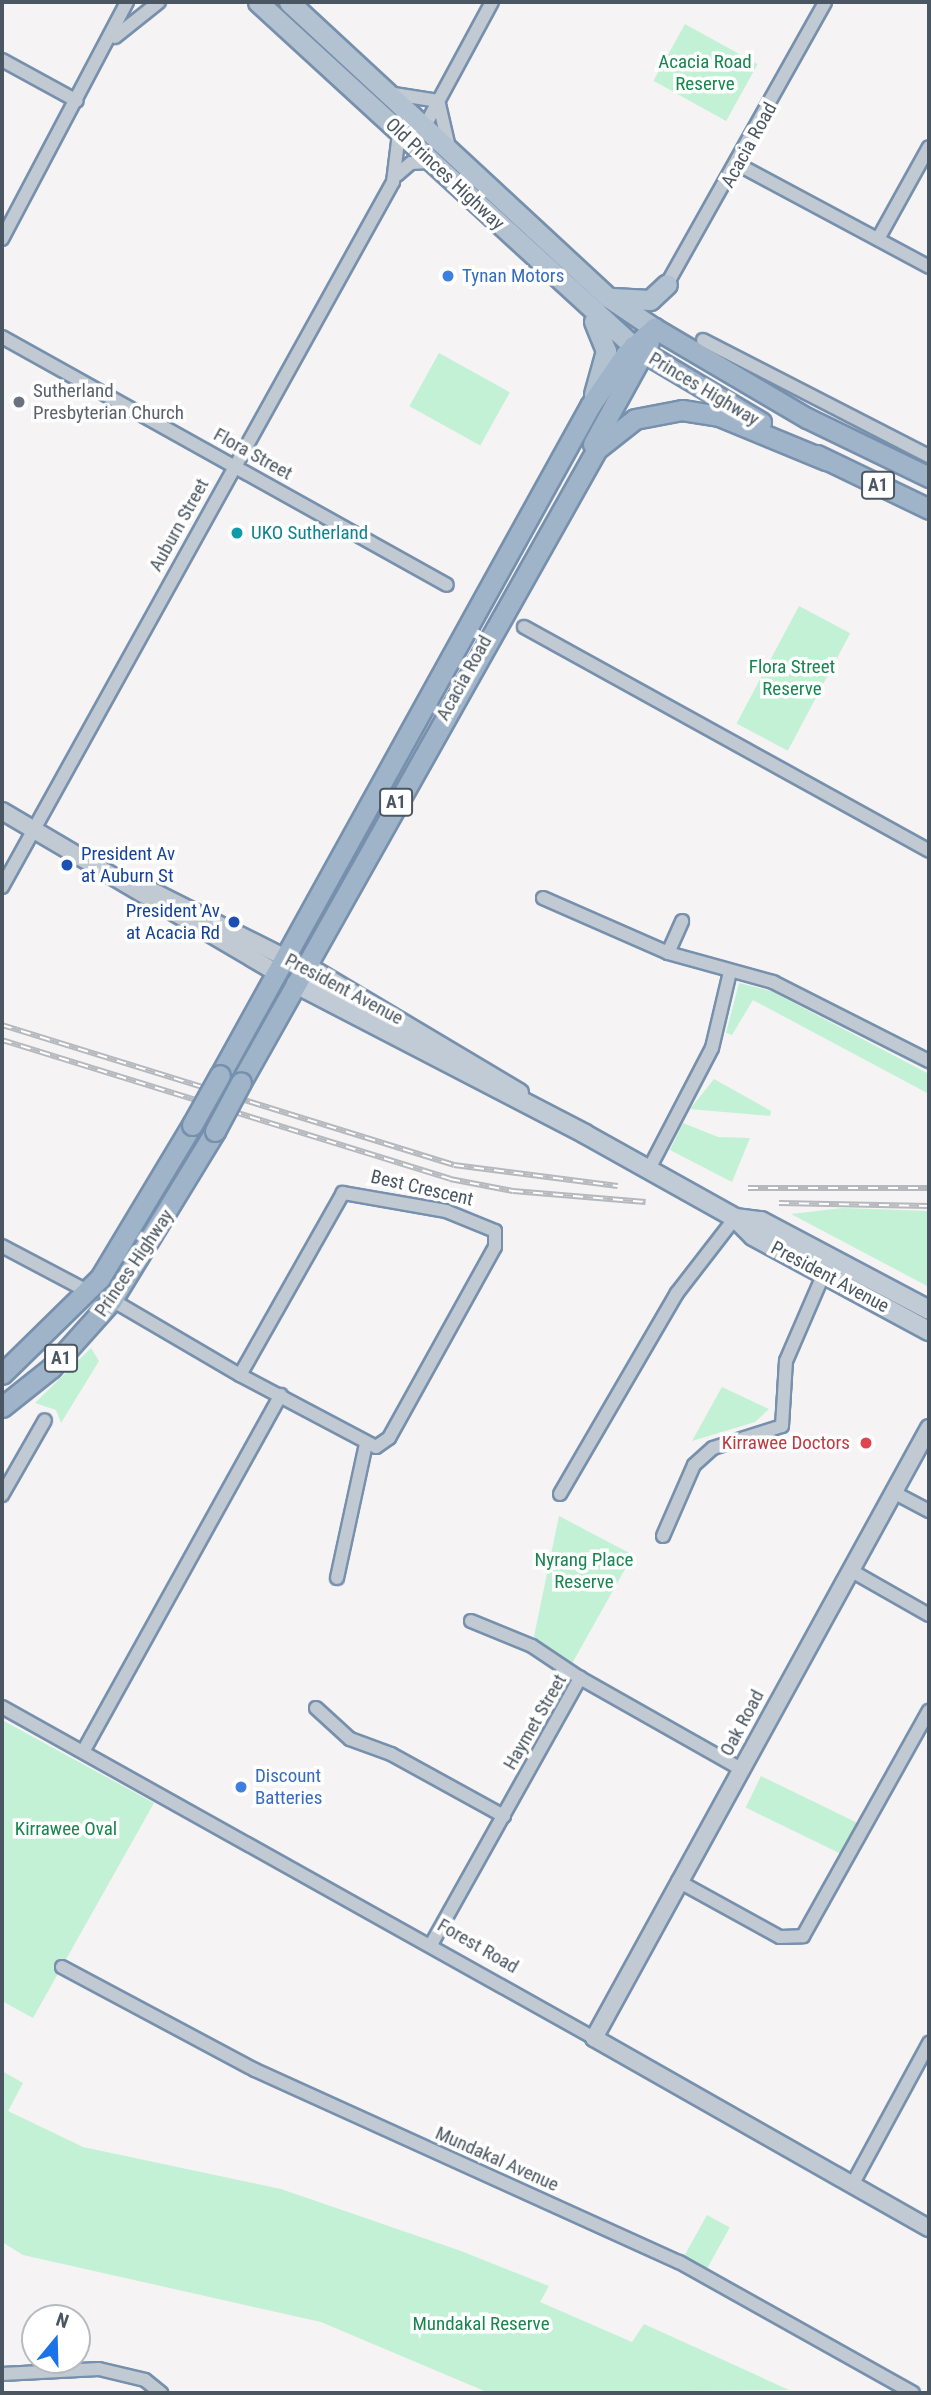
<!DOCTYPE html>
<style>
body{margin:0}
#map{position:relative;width:931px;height:2395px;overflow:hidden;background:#f5f3f3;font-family:"Roboto Condensed",sans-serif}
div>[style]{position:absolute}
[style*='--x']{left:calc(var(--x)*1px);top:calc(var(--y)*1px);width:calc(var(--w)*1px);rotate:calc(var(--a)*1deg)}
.green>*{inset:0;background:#c3f1d5;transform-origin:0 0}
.roads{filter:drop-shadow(2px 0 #7690ad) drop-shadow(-2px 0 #7690ad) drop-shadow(0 2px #7690ad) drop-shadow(0 -2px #7690ad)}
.minor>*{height:12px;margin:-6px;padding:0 6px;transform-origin:6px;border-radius:6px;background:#c1cad2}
.tertiary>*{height:16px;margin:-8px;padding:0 8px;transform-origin:8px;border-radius:8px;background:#c1cad2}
.secondary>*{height:18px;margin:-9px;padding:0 9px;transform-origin:9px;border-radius:9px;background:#c1cbd6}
.primary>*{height:19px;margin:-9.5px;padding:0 9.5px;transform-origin:9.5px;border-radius:9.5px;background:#b3c2d1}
.trunk>*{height:19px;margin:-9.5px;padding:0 9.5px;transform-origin:9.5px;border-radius:9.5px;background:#9fb4c9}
.rail>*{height:6px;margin-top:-3px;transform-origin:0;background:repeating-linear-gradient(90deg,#fff 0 10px,#b5b8bd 0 20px);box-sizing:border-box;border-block:2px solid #b5b8bd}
.bridges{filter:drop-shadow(2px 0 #7690ad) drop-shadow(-2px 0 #7690ad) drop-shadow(0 2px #7690ad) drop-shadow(0 -2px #7690ad)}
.trunk-bridge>*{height:19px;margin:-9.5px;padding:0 9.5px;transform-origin:9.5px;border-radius:9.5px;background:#9fb4c9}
.dots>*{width:19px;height:19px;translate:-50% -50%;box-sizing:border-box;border:4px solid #fff;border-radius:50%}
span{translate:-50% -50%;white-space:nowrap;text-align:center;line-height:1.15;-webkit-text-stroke:7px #fff;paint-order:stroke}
.shield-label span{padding:2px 5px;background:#fff;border:2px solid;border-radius:5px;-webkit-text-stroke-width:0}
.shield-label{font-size:18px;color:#4a5661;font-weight:700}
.park-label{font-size:19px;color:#17864f}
.street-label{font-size:19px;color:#4a5661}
.shop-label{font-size:19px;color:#366cbe}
.left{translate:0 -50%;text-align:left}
.worship-label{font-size:19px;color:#5b616d}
.culture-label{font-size:19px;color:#0d838f}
.transit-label{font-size:19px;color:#164399}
.right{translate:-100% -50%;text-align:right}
.health-label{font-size:19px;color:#be3a42}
.frame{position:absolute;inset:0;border:4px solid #4a5661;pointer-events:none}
.north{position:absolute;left:21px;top:2304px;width:70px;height:70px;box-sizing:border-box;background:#fff;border:2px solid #b7bbc0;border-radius:50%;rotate:19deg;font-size:19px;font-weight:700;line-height:28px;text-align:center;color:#4a5661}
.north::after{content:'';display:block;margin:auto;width:24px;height:32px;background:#1a73e8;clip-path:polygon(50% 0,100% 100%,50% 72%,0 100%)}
</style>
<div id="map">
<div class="green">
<div style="left:685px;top:24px;width:83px;height:65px;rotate:29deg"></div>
<div style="left:439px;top:353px;width:81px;height:61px;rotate:29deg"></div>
<div style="left:799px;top:606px;width:58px;height:133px;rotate:28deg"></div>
<div style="clip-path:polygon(739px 983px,771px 991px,929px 1074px,929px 1094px,753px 1000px,732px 1035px,726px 1033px)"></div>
<div style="clip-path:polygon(714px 1079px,771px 1111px,770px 1116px,690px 1109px)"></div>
<div style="clip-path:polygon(683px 1123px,718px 1137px,750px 1138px,732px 1182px,670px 1150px)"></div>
<div style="clip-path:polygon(843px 1208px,929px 1211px,929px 1287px,791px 1214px)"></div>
<div style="clip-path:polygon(91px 1348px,99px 1361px,61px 1423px,56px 1410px,35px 1403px)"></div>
<div style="clip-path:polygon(722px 1387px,769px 1409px,755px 1422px,692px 1441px)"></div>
<div style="clip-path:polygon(559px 1516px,633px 1555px,570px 1667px,532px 1646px)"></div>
<div style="clip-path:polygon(2px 1720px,154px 1803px,33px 2018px,2px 2001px)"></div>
<div style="left:761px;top:1776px;width:108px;height:35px;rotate:26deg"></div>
<div style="clip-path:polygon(2px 2071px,23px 2083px,8px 2111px,83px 2147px,281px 2189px,461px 2251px,549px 2286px,540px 2302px,632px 2342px,644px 2324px,789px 2390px,489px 2393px,321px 2322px,23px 2255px,2px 2242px)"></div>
<div style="left:707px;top:2215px;width:26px;height:55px;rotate:29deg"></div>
</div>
<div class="roads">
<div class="minor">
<div style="--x:115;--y:37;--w:56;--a:-38.5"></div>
<div style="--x:2;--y:60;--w:85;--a:28.7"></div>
<div style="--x:394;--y:94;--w:45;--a:9"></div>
<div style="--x:439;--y:104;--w:40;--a:77"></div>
<div style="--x:426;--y:124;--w:139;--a:-61.6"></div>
<div style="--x:739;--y:165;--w:216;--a:28.2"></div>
<div style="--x:397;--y:175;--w:18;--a:-41"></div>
<div style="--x:411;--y:163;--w:22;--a:-3"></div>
<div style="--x:2;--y:239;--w:268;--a:-62.2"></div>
<div style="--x:878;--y:239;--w:105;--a:-61"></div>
<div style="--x:667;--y:284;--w:323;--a:-60.7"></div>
<div style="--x:2;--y:337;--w:509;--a:29.13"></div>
<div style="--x:703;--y:340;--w:254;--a:27.2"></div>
<div style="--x:524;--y:627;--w:463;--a:28.9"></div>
<div style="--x:2;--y:887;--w:806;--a:-60.99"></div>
<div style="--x:393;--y:182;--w:49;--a:-83"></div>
<div style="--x:543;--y:898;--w:137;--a:23.7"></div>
<div style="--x:668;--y:953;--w:109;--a:15.4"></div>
<div style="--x:773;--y:982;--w:175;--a:26.9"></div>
<div style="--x:668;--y:953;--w:35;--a:-66"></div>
<div style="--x:649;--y:1169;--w:136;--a:-62.5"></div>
<div style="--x:712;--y:1048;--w:78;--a:-76.7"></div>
<div style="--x:2;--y:1246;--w:98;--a:27.9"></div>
<div style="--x:112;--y:1300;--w:148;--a:30.4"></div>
<div style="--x:240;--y:1375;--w:154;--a:27.9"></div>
<div style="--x:376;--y:1447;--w:16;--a:-35"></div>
<div style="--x:389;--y:1438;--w:218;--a:-61"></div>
<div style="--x:495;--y:1247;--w:16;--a:-90"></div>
<div style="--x:495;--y:1231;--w:53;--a:-157.8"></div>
<div style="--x:446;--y:1211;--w:105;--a:-170.1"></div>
<div style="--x:343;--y:1193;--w:209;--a:119.5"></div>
<div style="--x:893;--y:1492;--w:41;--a:27.8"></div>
<div style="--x:560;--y:1494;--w:233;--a:-59.8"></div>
<div style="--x:677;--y:1293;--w:95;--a:-52.3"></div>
<div style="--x:2;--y:1495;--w:86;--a:-60.2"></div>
<div style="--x:663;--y:1536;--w:77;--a:-66.4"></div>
<div style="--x:694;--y:1465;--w:25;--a:-42"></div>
<div style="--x:713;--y:1448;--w:72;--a:-17.7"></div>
<div style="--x:782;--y:1426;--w:65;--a:-86.5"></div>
<div style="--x:786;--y:1361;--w:96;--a:-66.6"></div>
<div style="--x:850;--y:1570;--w:91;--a:29.7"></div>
<div style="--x:337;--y:1578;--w:137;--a:-77.8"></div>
<div style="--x:471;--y:1621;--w:66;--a:22.3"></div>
<div style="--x:532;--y:1646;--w:58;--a:33.7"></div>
<div style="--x:2;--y:1707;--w:678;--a:29.21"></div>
<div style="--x:316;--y:1708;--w:46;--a:42.4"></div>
<div style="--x:350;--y:1739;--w:44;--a:20.1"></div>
<div style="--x:391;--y:1754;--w:129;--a:28.8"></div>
<div style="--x:84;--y:1750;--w:406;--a:-61"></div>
<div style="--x:678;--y:1881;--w:116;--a:28.8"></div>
<div style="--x:780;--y:1937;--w:23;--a:-2"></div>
<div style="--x:803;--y:1936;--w:258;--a:-60.8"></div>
<div style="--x:432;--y:1943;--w:304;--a:-60.8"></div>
<div style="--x:580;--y:1678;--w:185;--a:29.5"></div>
<div style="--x:62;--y:1967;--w:219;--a:28.1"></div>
<div style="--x:255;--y:2070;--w:465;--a:24.4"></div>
<div style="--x:679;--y:2262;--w:268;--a:29.2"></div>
<div style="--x:852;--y:2185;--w:162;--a:-61.5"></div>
<div style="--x:2;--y:2374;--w:97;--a:-3"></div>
<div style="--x:99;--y:2369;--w:47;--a:13.4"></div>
<div style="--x:145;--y:2380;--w:21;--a:39"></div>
</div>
<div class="tertiary">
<div style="--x:2;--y:811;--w:317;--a:30.5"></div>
<div style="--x:142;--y:886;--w:157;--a:26.6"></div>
<div style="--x:929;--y:1428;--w:696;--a:118.77"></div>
<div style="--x:594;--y:2038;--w:385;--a:29.6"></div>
</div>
<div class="secondary">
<div style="--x:306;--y:966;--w:248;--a:30.8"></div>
<div style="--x:296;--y:984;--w:326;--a:27.4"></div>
<div style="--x:585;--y:1134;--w:172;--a:29.2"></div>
<div style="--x:735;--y:1218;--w:25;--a:45"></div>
<div style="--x:753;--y:1236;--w:200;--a:28.4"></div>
<div style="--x:735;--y:1218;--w:26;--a:7"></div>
<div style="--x:761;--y:1221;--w:190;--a:27.9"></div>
</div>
<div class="primary">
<div style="--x:258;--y:2;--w:509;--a:42.53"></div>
<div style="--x:289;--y:2;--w:434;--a:42.8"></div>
<div style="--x:608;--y:297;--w:55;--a:34"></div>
<div style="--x:613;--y:298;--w:37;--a:3"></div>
<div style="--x:650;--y:300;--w:23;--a:-43"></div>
<div style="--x:594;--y:394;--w:45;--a:-74.4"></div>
<div style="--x:606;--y:351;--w:32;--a:-112"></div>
</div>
<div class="trunk">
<div style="--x:654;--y:328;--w:178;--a:30.5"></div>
<div style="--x:807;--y:418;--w:136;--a:25.8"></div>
<div style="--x:633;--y:346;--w:149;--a:30.7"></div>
<div style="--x:593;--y:444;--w:116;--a:-61.2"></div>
<div style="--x:817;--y:455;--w:124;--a:25.7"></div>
<div style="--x:220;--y:1075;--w:765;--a:-61.05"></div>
<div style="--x:590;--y:406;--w:62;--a:-55.5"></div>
<div style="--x:625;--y:355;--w:40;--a:-43"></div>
<div style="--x:241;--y:1082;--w:726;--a:-60.65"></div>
<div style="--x:597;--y:449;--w:48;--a:-38.3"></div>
<div style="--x:635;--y:419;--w:48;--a:-10.8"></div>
<div style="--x:682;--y:410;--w:37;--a:9"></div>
<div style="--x:719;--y:416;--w:116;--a:22.4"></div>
<div style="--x:2;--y:1374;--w:137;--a:-44.4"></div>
<div style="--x:100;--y:1278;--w:179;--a:-59"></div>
<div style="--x:2;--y:1407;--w:63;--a:-38.5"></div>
<div style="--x:51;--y:1368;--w:91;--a:-48.1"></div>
<div style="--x:112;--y:1300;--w:198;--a:-58.6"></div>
</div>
</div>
<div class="rail">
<div style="--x:2;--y:1025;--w:473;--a:17.2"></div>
<div style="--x:454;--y:1165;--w:165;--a:7.3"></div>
<div style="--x:2;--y:1040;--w:469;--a:17.2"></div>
<div style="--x:450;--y:1179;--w:64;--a:10.8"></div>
<div style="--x:513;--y:1191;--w:133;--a:4.7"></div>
<div style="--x:748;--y:1188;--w:181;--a:0"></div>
<div style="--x:779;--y:1203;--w:150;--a:1.1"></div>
</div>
<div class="bridges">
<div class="trunk-bridge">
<div style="--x:192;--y:1125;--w:57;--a:-60.8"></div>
<div style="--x:215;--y:1131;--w:55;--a:-62"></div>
</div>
</div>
<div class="dots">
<div style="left:448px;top:276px;background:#3f7fe0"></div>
<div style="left:19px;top:402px;background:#6b7280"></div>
<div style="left:237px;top:533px;background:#0f9aa8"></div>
<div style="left:67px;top:865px;background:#1a4fb4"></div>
<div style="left:234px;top:922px;background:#1a4fb4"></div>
<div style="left:866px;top:1443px;background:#e0444e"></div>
<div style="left:241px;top:1787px;background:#3f7fe0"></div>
</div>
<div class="shield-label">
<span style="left:878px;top:485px">A1</span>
<span style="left:396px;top:802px">A1</span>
<span style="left:61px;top:1358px">A1</span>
</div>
<div class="park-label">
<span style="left:705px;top:73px">Acacia Road<br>Reserve</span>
<span style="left:792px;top:678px">Flora Street<br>Reserve</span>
<span style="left:584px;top:1571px">Nyrang Place<br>Reserve</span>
<span style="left:66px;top:1829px">Kirrawee Oval</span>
<span style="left:481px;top:2324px">Mundakal Reserve</span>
</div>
<div class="street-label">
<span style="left:749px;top:145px;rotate:-61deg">Acacia Road</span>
<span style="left:445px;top:174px;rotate:43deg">Old Princes Highway</span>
<span style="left:704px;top:389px;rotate:31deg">Princes Highway</span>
<span style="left:253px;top:454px;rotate:29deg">Flora Street</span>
<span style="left:179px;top:525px;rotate:-61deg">Auburn Street</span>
<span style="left:464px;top:678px;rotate:-61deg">Acacia Road</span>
<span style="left:344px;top:989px;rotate:28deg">President Avenue</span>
<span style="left:422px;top:1188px;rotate:13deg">Best Crescent</span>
<span style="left:134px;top:1263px;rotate:-56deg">Princes Highway</span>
<span style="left:830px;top:1277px;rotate:28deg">President Avenue</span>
<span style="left:535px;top:1722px;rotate:-60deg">Haymet Street</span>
<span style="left:742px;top:1723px;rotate:-62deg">Oak Road</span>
<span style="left:478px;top:1946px;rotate:30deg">Forest Road</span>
<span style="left:497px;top:2159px;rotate:24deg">Mundakal Avenue</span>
</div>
<div class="shop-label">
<span class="left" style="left:462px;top:276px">Tynan Motors</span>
<span class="left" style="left:255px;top:1787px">Discount<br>Batteries</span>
</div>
<div class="worship-label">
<span class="left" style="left:33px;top:402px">Sutherland<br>Presbyterian Church</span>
</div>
<div class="culture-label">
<span class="left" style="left:251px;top:533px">UKO Sutherland</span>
</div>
<div class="transit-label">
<span class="left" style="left:81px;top:865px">President Av<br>at Auburn St</span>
<span class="right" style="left:220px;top:922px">President Av<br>at Acacia Rd</span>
</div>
<div class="health-label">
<span class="right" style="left:850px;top:1443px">Kirrawee Doctors</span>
</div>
<div class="frame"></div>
<div class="north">N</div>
</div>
